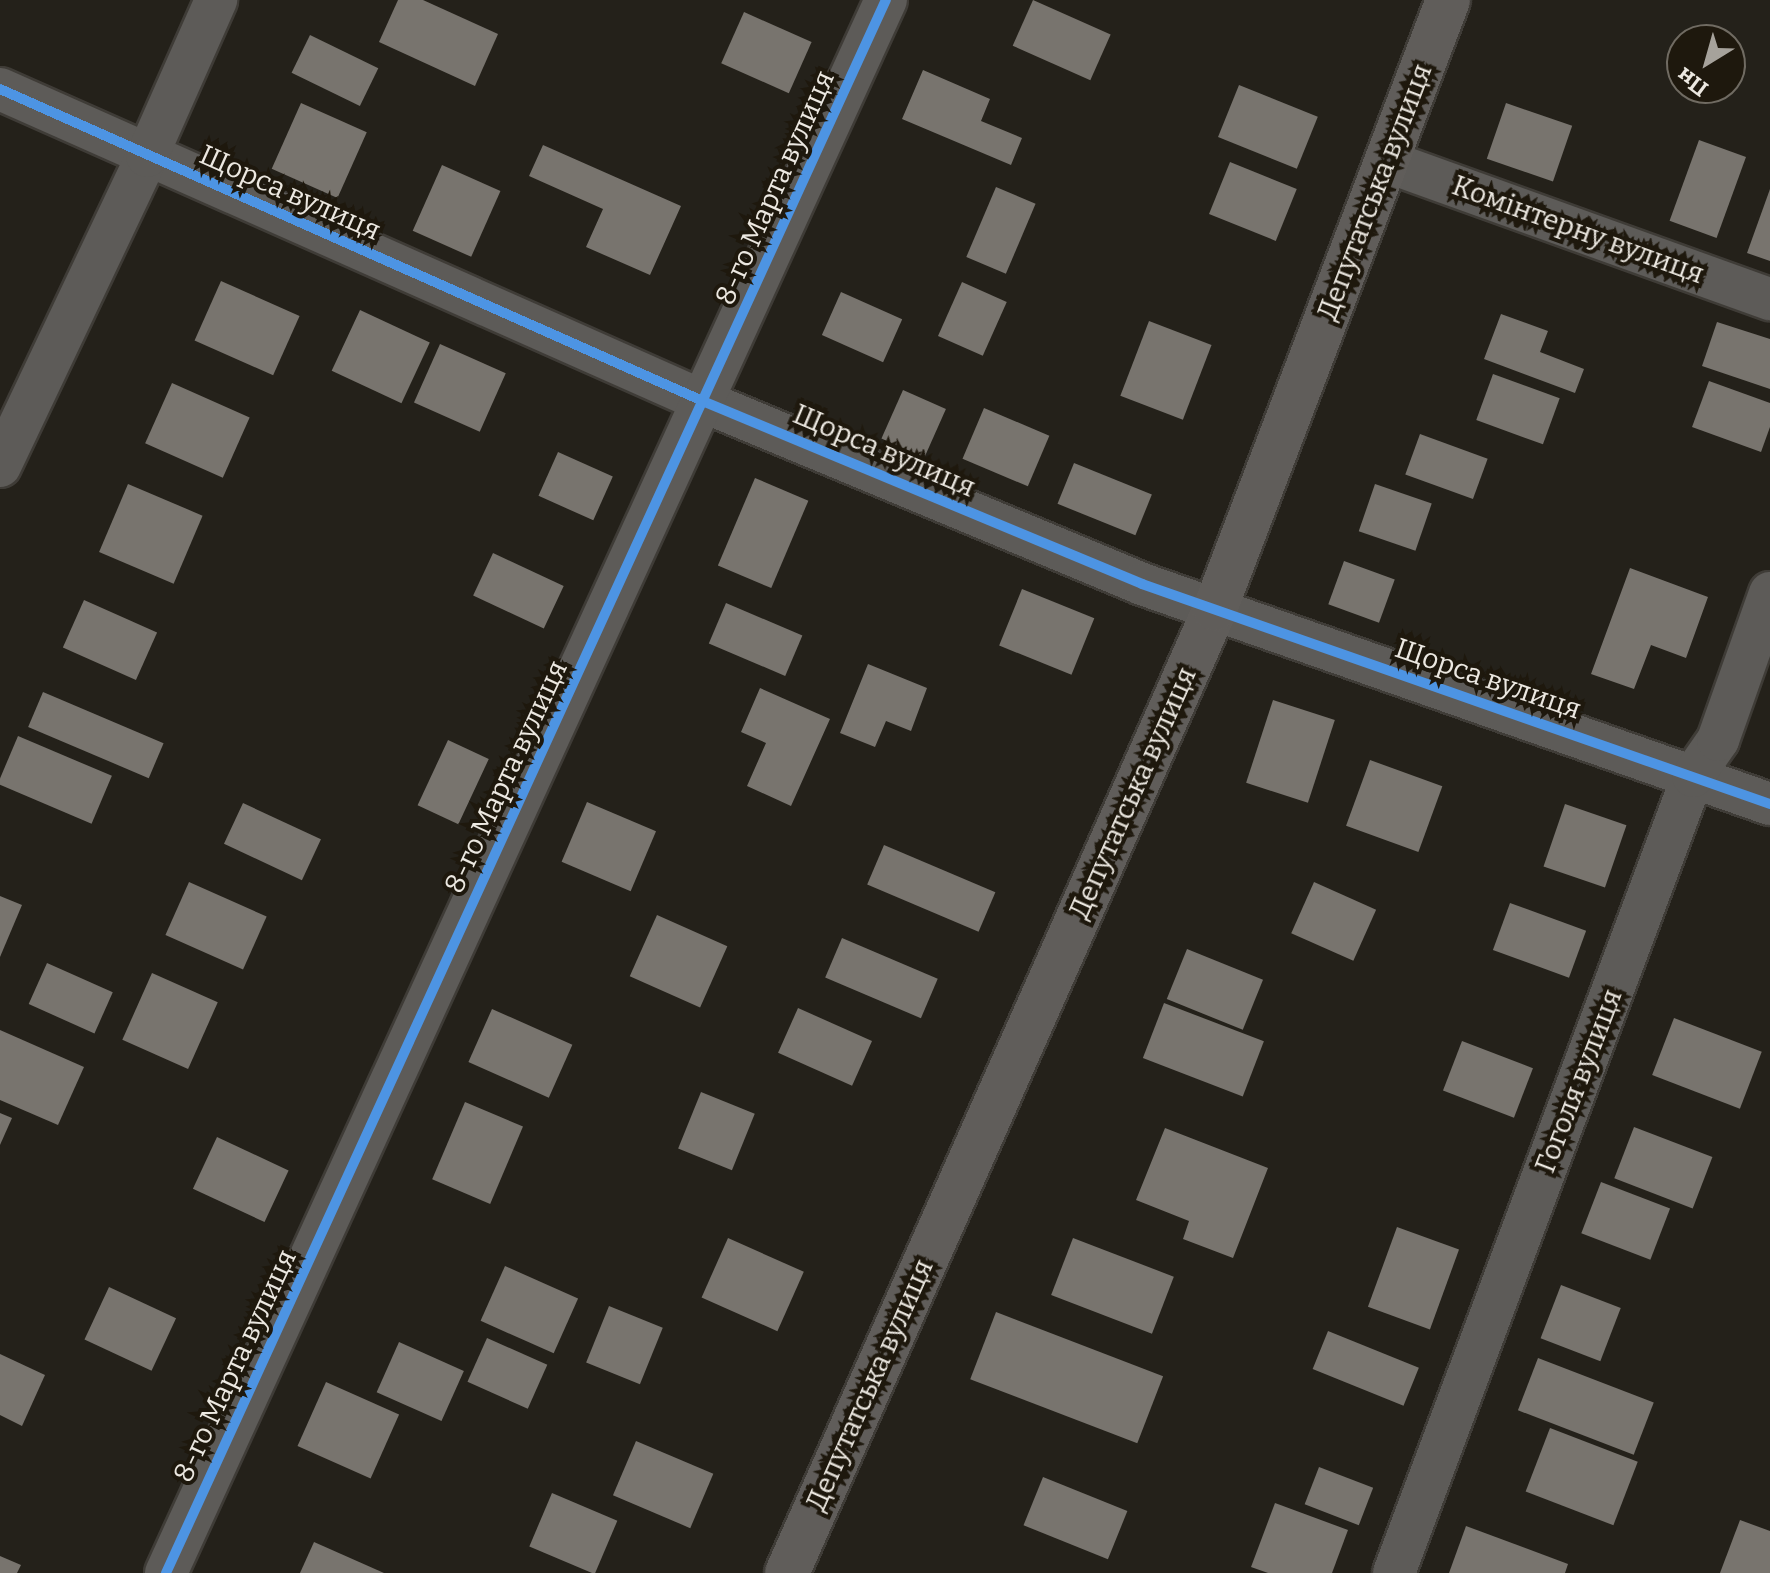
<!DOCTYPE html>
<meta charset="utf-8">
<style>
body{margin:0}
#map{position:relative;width:1770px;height:1573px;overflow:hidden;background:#24211a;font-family:Bitter,serif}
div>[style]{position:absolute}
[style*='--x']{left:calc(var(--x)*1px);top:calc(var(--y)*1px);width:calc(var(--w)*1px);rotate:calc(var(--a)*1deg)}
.building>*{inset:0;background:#78746e;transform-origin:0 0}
.roads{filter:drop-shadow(2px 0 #3f3c37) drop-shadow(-2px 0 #3f3c37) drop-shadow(0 2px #3f3c37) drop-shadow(0 -2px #3f3c37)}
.street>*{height:42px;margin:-21px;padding:0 21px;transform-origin:21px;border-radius:21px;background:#5d5b58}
.secondary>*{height:44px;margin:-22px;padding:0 22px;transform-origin:22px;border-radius:22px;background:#605d5a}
.cycleway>*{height:10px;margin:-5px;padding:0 5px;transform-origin:5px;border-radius:5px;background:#4d94e3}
span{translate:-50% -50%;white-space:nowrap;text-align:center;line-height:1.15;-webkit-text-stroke:8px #1e180d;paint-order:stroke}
.street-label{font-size:28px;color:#ece8e1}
.north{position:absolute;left:1666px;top:24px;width:80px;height:80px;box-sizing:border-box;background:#1e180d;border:2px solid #706b62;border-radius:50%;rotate:217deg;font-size:22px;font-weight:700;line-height:32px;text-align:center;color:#ece8e1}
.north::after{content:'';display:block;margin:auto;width:28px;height:36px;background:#a6a29b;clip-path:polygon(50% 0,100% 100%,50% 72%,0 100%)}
</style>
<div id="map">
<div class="building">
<div style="clip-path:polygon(398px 0,423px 0,498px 34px,475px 86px,379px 42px)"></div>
<div style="left:1033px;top:0;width:85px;height:50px;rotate:24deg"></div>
<div style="left:744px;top:12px;width:74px;height:56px;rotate:24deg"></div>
<div style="left:310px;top:35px;width:76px;height:42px;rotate:26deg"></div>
<div style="clip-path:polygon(923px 70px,990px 99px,981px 121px,1022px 138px,1011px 165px,902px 119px)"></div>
<div style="left:1239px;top:85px;width:85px;height:56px;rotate:22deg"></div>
<div style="left:301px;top:103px;width:72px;height:72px;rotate:24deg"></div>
<div style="left:1506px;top:103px;width:70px;height:59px;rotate:19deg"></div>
<div style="left:1699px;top:140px;width:50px;height:86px;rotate:20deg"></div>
<div style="clip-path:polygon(543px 145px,681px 206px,650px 275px,586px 247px,603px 209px,529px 176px)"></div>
<div style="left:1230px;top:162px;width:72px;height:56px;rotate:22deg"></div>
<div style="left:442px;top:165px;width:64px;height:72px;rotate:24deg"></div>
<div style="left:996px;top:187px;width:43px;height:76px;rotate:23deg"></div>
<div style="clip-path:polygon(1770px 189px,1770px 261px,1747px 253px)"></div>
<div style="left:221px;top:281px;width:86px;height:65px;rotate:24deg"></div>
<div style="left:962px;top:282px;width:49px;height:59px;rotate:24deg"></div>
<div style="left:841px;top:292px;width:67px;height:47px;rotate:24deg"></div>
<div style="left:360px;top:310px;width:77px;height:67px;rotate:25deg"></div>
<div style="clip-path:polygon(1501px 314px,1548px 331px,1540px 352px,1584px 369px,1575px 393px,1484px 359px)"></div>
<div style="left:1149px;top:321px;width:67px;height:80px;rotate:21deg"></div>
<div style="clip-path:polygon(1717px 322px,1770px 339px,1770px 389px,1702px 366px)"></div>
<div style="left:440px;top:344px;width:72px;height:64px;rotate:24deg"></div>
<div style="left:1493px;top:374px;width:71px;height:49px;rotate:20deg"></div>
<div style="clip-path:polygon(1709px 381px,1770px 403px,1770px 427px,1761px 452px,1692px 427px)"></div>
<div style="left:172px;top:383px;width:85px;height:66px;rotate:24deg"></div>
<div style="left:903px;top:390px;width:47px;height:53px;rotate:24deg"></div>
<div style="left:984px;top:408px;width:71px;height:55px;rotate:23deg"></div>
<div style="left:1420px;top:434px;width:72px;height:43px;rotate:20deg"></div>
<div style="left:558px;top:452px;width:60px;height:48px;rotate:24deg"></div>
<div style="left:1074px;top:463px;width:84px;height:44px;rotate:22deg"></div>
<div style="left:755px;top:478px;width:58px;height:95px;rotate:23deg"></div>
<div style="left:128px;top:484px;width:81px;height:74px;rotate:23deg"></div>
<div style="left:1375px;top:484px;width:60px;height:50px;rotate:19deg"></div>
<div style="left:493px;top:553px;width:78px;height:47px;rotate:25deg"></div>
<div style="left:1344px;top:561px;width:54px;height:46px;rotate:20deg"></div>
<div style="clip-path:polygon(1630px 568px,1708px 597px,1686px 658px,1651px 645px,1634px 689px,1591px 674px)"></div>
<div style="left:1022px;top:589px;width:78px;height:61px;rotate:22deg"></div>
<div style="left:84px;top:600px;width:80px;height:52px;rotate:24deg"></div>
<div style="left:726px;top:603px;width:83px;height:44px;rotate:23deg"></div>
<div style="clip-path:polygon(868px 664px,927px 688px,911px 731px,886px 721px,875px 747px,840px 733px)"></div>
<div style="clip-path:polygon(760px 688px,830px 719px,791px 806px,747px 786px,766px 743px,741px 732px)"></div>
<div style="left:43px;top:692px;width:131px;height:38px;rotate:23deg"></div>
<div style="left:1273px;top:700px;width:65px;height:87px;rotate:18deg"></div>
<div style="left:18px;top:736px;width:102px;height:52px;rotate:23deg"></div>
<div style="left:448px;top:740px;width:45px;height:72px;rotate:25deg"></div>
<div style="left:1370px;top:760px;width:77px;height:70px;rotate:20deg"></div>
<div style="left:587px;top:802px;width:75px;height:65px;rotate:23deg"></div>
<div style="left:243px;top:803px;width:86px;height:45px;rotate:25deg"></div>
<div style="left:1565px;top:804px;width:65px;height:66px;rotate:19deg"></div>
<div style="left:884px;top:845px;width:121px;height:43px;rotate:23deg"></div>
<div style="left:189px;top:882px;width:85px;height:58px;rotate:24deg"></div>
<div style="left:1314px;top:882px;width:68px;height:56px;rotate:24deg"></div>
<div style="clip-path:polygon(0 896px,22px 905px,0 957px)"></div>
<div style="left:1510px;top:903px;width:81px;height:50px;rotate:20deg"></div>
<div style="left:657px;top:915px;width:77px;height:67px;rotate:24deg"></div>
<div style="left:842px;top:938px;width:104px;height:43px;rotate:23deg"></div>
<div style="left:1187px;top:949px;width:82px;height:54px;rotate:22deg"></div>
<div style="left:47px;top:963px;width:72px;height:45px;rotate:24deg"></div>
<div style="left:152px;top:973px;width:72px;height:73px;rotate:24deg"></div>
<div style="left:1164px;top:1003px;width:107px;height:59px;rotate:21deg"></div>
<div style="left:798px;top:1008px;width:81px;height:49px;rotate:24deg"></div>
<div style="left:492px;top:1009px;width:88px;height:58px;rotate:24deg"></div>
<div style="left:1674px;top:1018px;width:94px;height:61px;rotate:21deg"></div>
<div style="clip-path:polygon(0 1030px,84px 1067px,58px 1125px,0 1100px)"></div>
<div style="left:1462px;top:1041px;width:76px;height:53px;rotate:21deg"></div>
<div style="left:701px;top:1092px;width:58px;height:61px;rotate:22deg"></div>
<div style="left:465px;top:1102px;width:63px;height:84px;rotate:23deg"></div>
<div style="clip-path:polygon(0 1113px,12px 1118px,0 1145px)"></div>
<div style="left:1634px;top:1127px;width:84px;height:55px;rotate:21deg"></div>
<div style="clip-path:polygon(1165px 1128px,1268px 1168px,1233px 1258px,1183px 1239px,1189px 1221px,1136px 1200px)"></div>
<div style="left:217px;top:1137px;width:79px;height:57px;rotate:25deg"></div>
<div style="left:1601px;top:1182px;width:74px;height:55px;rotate:21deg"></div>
<div style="left:1397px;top:1227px;width:66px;height:85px;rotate:20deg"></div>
<div style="left:728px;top:1238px;width:83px;height:65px;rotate:24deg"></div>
<div style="left:1073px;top:1238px;width:108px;height:61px;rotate:21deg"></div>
<div style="left:505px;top:1266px;width:80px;height:60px;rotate:24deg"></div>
<div style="left:1561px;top:1285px;width:64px;height:57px;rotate:21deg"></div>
<div style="left:109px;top:1287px;width:74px;height:58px;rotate:25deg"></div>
<div style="left:609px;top:1306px;width:58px;height:61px;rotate:22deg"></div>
<div style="left:996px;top:1312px;width:179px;height:72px;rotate:21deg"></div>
<div style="left:1328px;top:1331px;width:98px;height:41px;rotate:22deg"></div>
<div style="left:487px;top:1338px;width:66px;height:48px;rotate:24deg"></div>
<div style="left:399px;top:1342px;width:71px;height:55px;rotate:24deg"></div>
<div style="clip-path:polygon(0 1354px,45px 1375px,22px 1426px,0 1415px)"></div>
<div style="left:1538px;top:1358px;width:124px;height:56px;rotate:21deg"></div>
<div style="left:326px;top:1382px;width:80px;height:70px;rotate:24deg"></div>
<div style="left:1550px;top:1428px;width:94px;height:68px;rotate:21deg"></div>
<div style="left:636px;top:1441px;width:84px;height:59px;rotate:23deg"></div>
<div style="left:1319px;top:1467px;width:58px;height:40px;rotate:21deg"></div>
<div style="left:1043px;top:1477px;width:91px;height:52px;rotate:22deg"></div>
<div style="left:552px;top:1493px;width:71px;height:58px;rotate:23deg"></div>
<div style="clip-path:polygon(1275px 1503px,1348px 1530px,1332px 1573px,1268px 1573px,1251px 1567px)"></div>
<div style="clip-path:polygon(1740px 1520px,1770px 1531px,1770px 1573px,1720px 1573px)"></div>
<div style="clip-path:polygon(1466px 1526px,1568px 1564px,1565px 1573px,1449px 1573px)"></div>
<div style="clip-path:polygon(314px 1542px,384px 1573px,300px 1573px)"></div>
<div style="clip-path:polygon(0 1556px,21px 1565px,17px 1573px,0 1573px)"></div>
</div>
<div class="roads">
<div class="street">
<div style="--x:0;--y:89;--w:771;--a:23.94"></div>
<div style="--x:705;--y:402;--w:473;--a:22.6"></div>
<div style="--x:1142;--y:584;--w:665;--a:19.31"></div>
<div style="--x:1386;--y:161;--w:408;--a:19.8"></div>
<div style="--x:0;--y:466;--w:343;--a:-64.6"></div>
<div style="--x:147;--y:156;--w:171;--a:-66.1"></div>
<div style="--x:166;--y:1573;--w:1730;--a:-65.41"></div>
<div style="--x:1394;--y:1573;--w:851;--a:-69.44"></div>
<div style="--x:1693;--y:776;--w:44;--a:-55.2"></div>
<div style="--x:1718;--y:740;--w:156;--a:-70.5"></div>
</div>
<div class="secondary">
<div style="--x:787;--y:1573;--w:1055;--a:-66.06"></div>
<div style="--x:1215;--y:609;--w:652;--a:-69.06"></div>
</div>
</div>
<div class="cycleway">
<div style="--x:0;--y:89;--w:771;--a:23.94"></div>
<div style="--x:705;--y:402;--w:473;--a:22.6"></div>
<div style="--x:1142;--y:584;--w:665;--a:19.31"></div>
<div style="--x:166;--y:1573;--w:1730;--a:-65.41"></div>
</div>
<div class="street-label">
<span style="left:775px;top:188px;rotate:-66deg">8-го Марта вулиця</span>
<span style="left:1375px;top:192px;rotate:-69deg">Депутатська вулиця</span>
<span style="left:290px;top:193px;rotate:24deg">Щорса вулиця</span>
<span style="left:1578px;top:230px;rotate:20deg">Комінтерну вулиця</span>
<span style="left:884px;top:451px;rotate:23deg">Щорса вулиця</span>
<span style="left:1488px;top:679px;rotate:19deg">Щорса вулиця</span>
<span style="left:506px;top:777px;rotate:-65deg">8-го Марта вулиця</span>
<span style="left:1133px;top:793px;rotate:-66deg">Депутатська вулиця</span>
<span style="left:1579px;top:1081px;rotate:-69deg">Гоголя вулиця</span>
<span style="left:235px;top:1366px;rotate:-65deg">8-го Марта вулиця</span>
<span style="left:870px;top:1385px;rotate:-66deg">Депутатська вулиця</span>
</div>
<div class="north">Пн</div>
</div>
